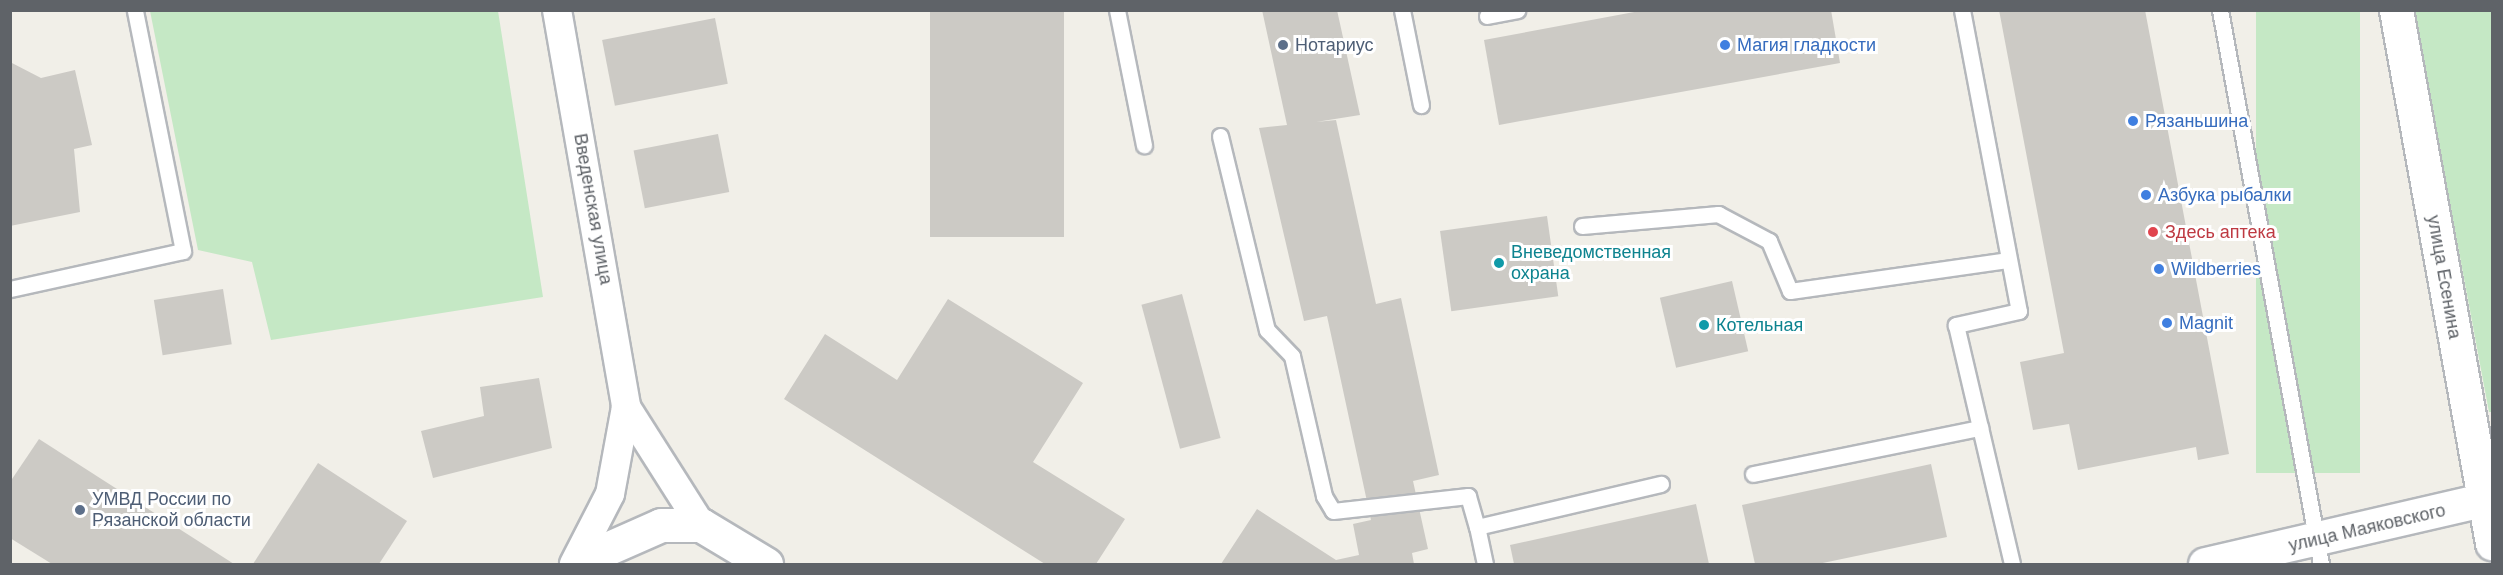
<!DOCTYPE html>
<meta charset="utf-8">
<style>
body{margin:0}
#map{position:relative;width:2503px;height:575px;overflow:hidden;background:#f1efe8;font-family:Arial,sans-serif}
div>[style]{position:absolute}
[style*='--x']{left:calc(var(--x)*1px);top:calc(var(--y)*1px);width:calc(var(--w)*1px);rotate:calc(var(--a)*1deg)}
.green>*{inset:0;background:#c5e8c5;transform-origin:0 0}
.building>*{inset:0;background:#cccac5;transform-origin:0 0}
.roads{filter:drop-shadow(2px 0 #b5b8bc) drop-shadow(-2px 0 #b5b8bc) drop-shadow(0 2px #b5b8bc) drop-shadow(0 -2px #b5b8bc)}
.service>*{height:15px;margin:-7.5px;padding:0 7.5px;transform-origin:7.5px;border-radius:7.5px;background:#fff}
.minor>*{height:28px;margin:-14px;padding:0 14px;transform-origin:14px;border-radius:14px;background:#fff}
.tertiary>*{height:33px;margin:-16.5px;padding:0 16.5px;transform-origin:16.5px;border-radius:16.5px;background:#fff}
.secondary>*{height:33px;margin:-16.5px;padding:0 16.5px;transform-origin:16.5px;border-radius:16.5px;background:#fff}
.dots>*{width:16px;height:16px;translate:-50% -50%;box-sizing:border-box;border:3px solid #fff;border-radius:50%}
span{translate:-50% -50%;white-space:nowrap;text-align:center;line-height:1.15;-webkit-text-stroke:6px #fff;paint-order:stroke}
.service-label{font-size:18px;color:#4e5e75}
.left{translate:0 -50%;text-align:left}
.shop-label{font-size:18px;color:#366cbe}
.street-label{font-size:18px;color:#5f6368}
.health-label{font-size:18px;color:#be3a42}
.culture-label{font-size:18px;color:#0d838f}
.frame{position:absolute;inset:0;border:12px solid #5f6368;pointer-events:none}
</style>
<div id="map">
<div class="green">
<div style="clip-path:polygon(150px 11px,498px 11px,543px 297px,271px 340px,252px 262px,198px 250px)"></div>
<div style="left:2256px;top:11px;width:104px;height:462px"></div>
<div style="clip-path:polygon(2414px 11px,2492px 11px,2492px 412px,2489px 412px)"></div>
</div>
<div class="building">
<div style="left:930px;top:10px;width:134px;height:227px"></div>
<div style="clip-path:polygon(1262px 10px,1337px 10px,1360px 115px,1316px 122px,1336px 120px,1376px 304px,1401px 298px,1439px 475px,1413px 481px,1428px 549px,1412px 553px,1414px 564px,1221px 564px,1257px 509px,1336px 560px,1359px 555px,1353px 524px,1371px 520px,1327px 316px,1304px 321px,1259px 128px,1287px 125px)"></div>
<div style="clip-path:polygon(1645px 10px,1831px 10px,1840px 63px,1499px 125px,1484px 40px)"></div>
<div style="clip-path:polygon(1999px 10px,2145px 10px,2229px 454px,2198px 460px,2196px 447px,2078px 470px,2069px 424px,2033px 430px,2020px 362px,2064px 353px)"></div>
<div style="left:715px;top:18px;width:67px;height:115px;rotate:79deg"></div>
<div style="clip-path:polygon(10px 62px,41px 78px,75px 70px,92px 145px,74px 149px,80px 212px,10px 226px)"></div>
<div style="left:718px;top:134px;width:59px;height:86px;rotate:79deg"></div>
<div style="left:1547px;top:216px;width:81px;height:108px;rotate:82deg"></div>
<div style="left:1732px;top:281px;width:72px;height:74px;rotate:77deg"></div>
<div style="left:223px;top:289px;width:56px;height:70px;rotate:81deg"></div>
<div style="left:1182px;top:294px;width:149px;height:42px;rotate:75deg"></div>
<div style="clip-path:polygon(948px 299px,1083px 383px,1033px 462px,1125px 519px,1096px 564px,1045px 564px,784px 399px,825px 334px,897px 380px)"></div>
<div style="clip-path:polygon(539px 378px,552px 448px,433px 478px,421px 431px,484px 416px,480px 387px)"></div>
<div style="clip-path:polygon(39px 439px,234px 564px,52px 564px,10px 538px,10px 482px)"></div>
<div style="clip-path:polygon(318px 463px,407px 521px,379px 564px,253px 564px)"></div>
<div style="clip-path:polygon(1931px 464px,1947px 537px,1818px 564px,1755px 564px,1742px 505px)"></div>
<div style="clip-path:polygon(1696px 504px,1709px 564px,1514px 564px,1510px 545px)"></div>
</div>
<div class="roads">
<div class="service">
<div style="--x:1117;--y:10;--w:138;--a:78.7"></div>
<div style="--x:1402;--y:10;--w:97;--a:78.7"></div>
<div style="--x:1962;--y:10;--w:306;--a:79.3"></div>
<div style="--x:2019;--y:311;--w:65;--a:167.5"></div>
<div style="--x:1956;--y:325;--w:245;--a:76.8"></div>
<div style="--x:2220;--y:10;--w:563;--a:79.67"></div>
<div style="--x:1487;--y:16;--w:31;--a:-11"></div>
<div style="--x:1220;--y:136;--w:200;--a:76.4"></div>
<div style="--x:1267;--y:330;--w:36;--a:46"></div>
<div style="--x:1292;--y:356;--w:144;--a:77.1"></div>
<div style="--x:1324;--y:496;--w:17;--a:59"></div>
<div style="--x:1333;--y:511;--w:136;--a:-6.3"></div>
<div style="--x:1468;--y:496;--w:32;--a:74"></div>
<div style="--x:1582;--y:226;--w:137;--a:-5"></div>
<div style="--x:1718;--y:214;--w:58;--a:27.9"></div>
<div style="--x:1769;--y:241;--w:54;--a:67.2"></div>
<div style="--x:1790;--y:291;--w:221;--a:-8.1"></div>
<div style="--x:10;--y:289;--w:177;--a:-12.4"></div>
<div style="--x:183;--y:251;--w:246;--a:-101.3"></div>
<div style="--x:1753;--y:474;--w:232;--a:-11.5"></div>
<div style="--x:1485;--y:564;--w:38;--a:-102"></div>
<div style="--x:1477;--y:527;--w:189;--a:-13.2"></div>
</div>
<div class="minor">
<div style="--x:557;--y:10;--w:403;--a:80.1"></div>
<div style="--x:626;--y:407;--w:88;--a:100.4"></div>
<div style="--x:610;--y:494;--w:79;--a:117.2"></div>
<div style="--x:626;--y:407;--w:140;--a:57.6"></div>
</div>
<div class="tertiary">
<div style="--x:583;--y:564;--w:13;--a:-42"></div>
<div style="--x:593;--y:555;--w:74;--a:-23.8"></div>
<div style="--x:661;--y:525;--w:40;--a:0"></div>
<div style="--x:701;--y:525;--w:76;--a:31"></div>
<div style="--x:2205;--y:564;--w:294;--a:-13"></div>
</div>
<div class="secondary">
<div style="--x:2396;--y:10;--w:542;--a:79.79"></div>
</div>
</div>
<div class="dots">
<div style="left:1283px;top:45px;background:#5c6f8a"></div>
<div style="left:1725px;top:45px;background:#3f7fe0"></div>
<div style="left:2133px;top:121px;background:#3f7fe0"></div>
<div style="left:2146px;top:195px;background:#3f7fe0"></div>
<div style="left:2153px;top:232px;background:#e0444e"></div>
<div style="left:1499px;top:263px;background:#0f9aa8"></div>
<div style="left:2159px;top:269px;background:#3f7fe0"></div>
<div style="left:2167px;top:323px;background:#3f7fe0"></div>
<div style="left:1704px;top:325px;background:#0f9aa8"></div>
<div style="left:80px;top:510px;background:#5c6f8a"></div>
</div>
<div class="service-label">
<span class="left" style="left:1295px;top:45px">Нотариус</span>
<span class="left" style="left:92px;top:510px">УМВД России по<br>Рязанской области</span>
</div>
<div class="shop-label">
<span class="left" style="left:1737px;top:45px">Магия гладкости</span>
<span class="left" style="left:2145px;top:121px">Рязаньшина</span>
<span class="left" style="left:2158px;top:195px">Азбука рыбалки</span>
<span class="left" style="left:2171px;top:269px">Wildberries</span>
<span class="left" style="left:2179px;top:323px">Magnit</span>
</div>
<div class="street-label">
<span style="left:593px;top:209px;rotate:80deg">Введенская улица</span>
<span style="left:2444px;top:277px;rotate:80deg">улица Есенина</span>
<span style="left:2367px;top:528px;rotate:-13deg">улица Маяковского</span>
</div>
<div class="health-label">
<span class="left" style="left:2165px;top:232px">Здесь аптека</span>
</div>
<div class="culture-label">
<span class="left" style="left:1511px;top:263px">Вневедомственная<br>охрана</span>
<span class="left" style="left:1716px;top:325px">Котельная</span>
</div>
<div class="frame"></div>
</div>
